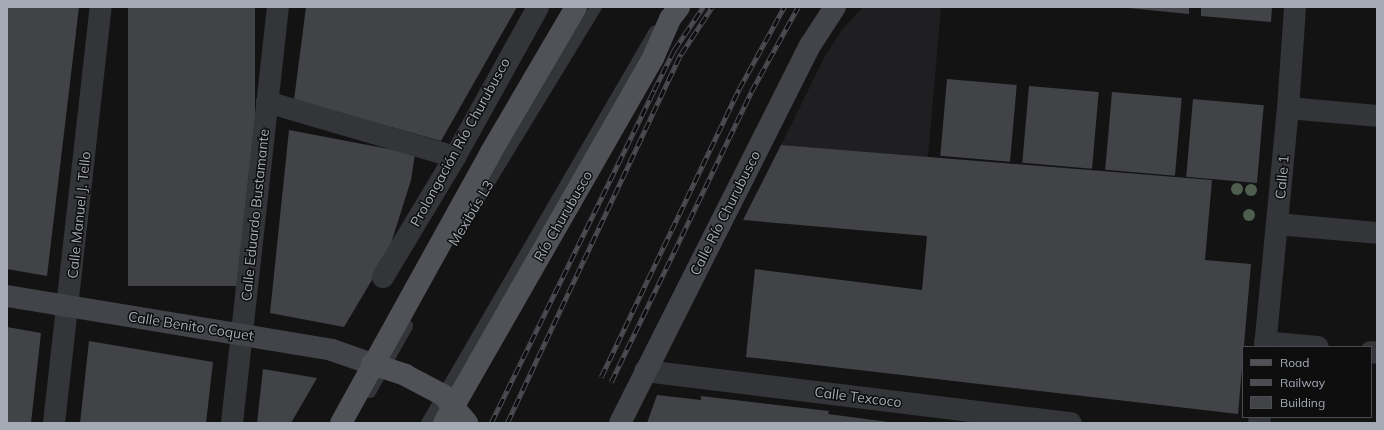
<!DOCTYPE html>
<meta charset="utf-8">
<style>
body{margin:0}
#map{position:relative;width:1384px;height:430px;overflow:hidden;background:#131314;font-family:Mulish,sans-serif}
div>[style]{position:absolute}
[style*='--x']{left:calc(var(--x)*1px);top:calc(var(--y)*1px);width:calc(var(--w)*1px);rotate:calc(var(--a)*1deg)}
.built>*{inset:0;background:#1f1f21}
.building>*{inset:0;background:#424347;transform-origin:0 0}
.lane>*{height:12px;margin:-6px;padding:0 6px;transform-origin:6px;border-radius:6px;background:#343539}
.street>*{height:22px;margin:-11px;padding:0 11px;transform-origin:11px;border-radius:11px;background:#343539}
.secondary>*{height:22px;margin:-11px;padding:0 11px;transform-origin:11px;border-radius:11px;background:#424449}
.primary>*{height:22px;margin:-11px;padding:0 11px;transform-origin:11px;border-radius:11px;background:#505258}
.rail>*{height:4.5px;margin-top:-2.25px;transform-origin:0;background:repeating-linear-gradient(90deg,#0e0e0f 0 9px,#4b4d52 0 18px);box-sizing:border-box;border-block:1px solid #4b4d52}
.trees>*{width:12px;height:12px;margin:-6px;border-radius:50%;background:#4e5f4f}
span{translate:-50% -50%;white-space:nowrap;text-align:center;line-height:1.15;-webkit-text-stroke:3px #0e0e0f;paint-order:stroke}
.street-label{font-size:14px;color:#a5aab4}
.frame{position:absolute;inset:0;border:8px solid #a5aab4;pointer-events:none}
.legend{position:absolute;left:1242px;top:346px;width:130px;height:72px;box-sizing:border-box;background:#0e0e0f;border:1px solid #4a4c51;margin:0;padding:5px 7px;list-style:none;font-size:12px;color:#a5aab4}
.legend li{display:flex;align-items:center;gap:8px;height:20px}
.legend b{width:20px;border:1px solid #4a4c51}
</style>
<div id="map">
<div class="built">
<div style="clip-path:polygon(863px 7px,941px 7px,928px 157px,781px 145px,825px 56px,841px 31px)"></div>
</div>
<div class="building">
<div style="clip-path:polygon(7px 7px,79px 7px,47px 276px,7px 269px)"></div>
<div style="left:128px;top:7px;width:127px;height:279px"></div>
<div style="clip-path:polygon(306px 7px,517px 7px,441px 141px,294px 100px)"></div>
<div style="clip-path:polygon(1118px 7px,1189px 7px,1189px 14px)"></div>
<div style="clip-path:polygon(1201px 7px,1272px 7px,1271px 22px,1201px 16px)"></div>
<div style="left:947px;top:79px;width:70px;height:77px;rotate:5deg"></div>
<div style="left:1029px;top:86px;width:70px;height:77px;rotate:5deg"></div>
<div style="left:1112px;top:92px;width:70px;height:78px;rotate:5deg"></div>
<div style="left:1193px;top:99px;width:71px;height:78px;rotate:5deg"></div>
<div style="clip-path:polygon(289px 130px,415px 154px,411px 180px,388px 253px,344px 327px,270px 313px)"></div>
<div style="clip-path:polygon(781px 145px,1212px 180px,1205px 260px,1251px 264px,1238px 414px,746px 357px,755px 269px,922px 290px,927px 236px,743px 220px)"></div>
<div style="clip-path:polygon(7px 327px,41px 333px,31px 423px,7px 423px)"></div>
<div style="clip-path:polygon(89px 341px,213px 362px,206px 423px,80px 423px)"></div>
<div style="clip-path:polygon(263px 369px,317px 378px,291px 423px,257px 423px)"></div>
<div style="clip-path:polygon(657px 395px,701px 400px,701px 396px,829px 411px,828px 414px,896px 423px,647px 423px)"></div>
</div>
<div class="lane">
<div style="--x:455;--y:238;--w:271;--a:-58.6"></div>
<div style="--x:370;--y:392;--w:76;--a:-60.7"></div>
<div style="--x:427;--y:423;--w:453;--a:-59.8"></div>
</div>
<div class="street">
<div style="--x:267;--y:102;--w:196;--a:16.3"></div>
<div style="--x:1288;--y:108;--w:89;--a:5.1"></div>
<div style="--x:1277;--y:224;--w:100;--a:5.1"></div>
<div style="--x:383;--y:277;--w:140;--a:-59"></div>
<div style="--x:455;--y:157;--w:171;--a:-61"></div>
<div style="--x:1265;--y:342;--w:53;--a:5.4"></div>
<div style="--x:1265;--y:347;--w:240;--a:-84.5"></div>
<div style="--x:1288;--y:108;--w:101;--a:-86"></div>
<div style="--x:1371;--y:352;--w:6;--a:9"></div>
<div style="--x:645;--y:371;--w:429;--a:7"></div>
<div style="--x:54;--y:423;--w:419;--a:-83.6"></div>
<div style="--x:232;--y:423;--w:419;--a:-83.7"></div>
<div style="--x:1259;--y:423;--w:6;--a:-81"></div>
</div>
<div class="secondary">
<div style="--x:7;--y:296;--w:329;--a:9.4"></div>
<div style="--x:332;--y:350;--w:42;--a:19.3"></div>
<div style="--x:620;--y:423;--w:424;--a:-63.3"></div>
<div style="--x:811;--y:44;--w:44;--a:-57"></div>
</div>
<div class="primary">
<div style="--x:372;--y:364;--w:35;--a:18"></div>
<div style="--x:405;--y:375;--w:43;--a:27.8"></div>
<div style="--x:443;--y:395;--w:37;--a:49"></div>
<div style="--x:341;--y:423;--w:310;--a:-61"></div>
<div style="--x:491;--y:152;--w:168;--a:-59.6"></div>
<div style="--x:444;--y:423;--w:421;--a:-60.2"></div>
<div style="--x:653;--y:58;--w:43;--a:-66.4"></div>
<div style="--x:670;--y:19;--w:15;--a:-53"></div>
</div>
<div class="rail">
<div style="--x:601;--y:377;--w:319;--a:-64.4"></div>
<div style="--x:739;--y:89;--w:94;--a:-61.2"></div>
<div style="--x:611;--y:382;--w:322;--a:-64.2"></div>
<div style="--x:751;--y:92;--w:97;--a:-61.1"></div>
<div style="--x:491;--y:423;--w:371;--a:-63.9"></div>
<div style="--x:654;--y:90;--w:45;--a:-63.4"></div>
<div style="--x:674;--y:50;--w:52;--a:-56"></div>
<div style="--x:507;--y:423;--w:408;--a:-64.8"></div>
<div style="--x:681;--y:54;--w:56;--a:-56.6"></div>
</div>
<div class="trees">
<div style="left:1237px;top:189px"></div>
<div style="left:1251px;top:190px"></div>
<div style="left:1249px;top:215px"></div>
</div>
<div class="street-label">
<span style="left:460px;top:142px;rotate:-61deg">Prolongación Río Churubusco</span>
<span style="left:1282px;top:177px;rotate:-85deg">Calle 1</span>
<span style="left:471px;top:213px;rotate:-59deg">Mexibús L3</span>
<span style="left:725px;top:213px;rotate:-63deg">Calle Río Churubusco</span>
<span style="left:79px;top:215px;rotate:-84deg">Calle Manuel J. Tello</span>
<span style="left:255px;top:215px;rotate:-84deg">Calle Eduardo Bustamante</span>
<span style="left:563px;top:216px;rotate:-60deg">Río Churubusco</span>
<span style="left:191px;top:326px;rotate:9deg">Calle Benito Coquet</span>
<span style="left:858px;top:397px;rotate:7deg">Calle Texcoco</span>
</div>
<div class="frame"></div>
<ul class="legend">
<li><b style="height:5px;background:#505258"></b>Road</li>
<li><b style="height:5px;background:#4b4d52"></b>Railway</li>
<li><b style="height:11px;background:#424347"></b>Building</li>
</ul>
</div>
